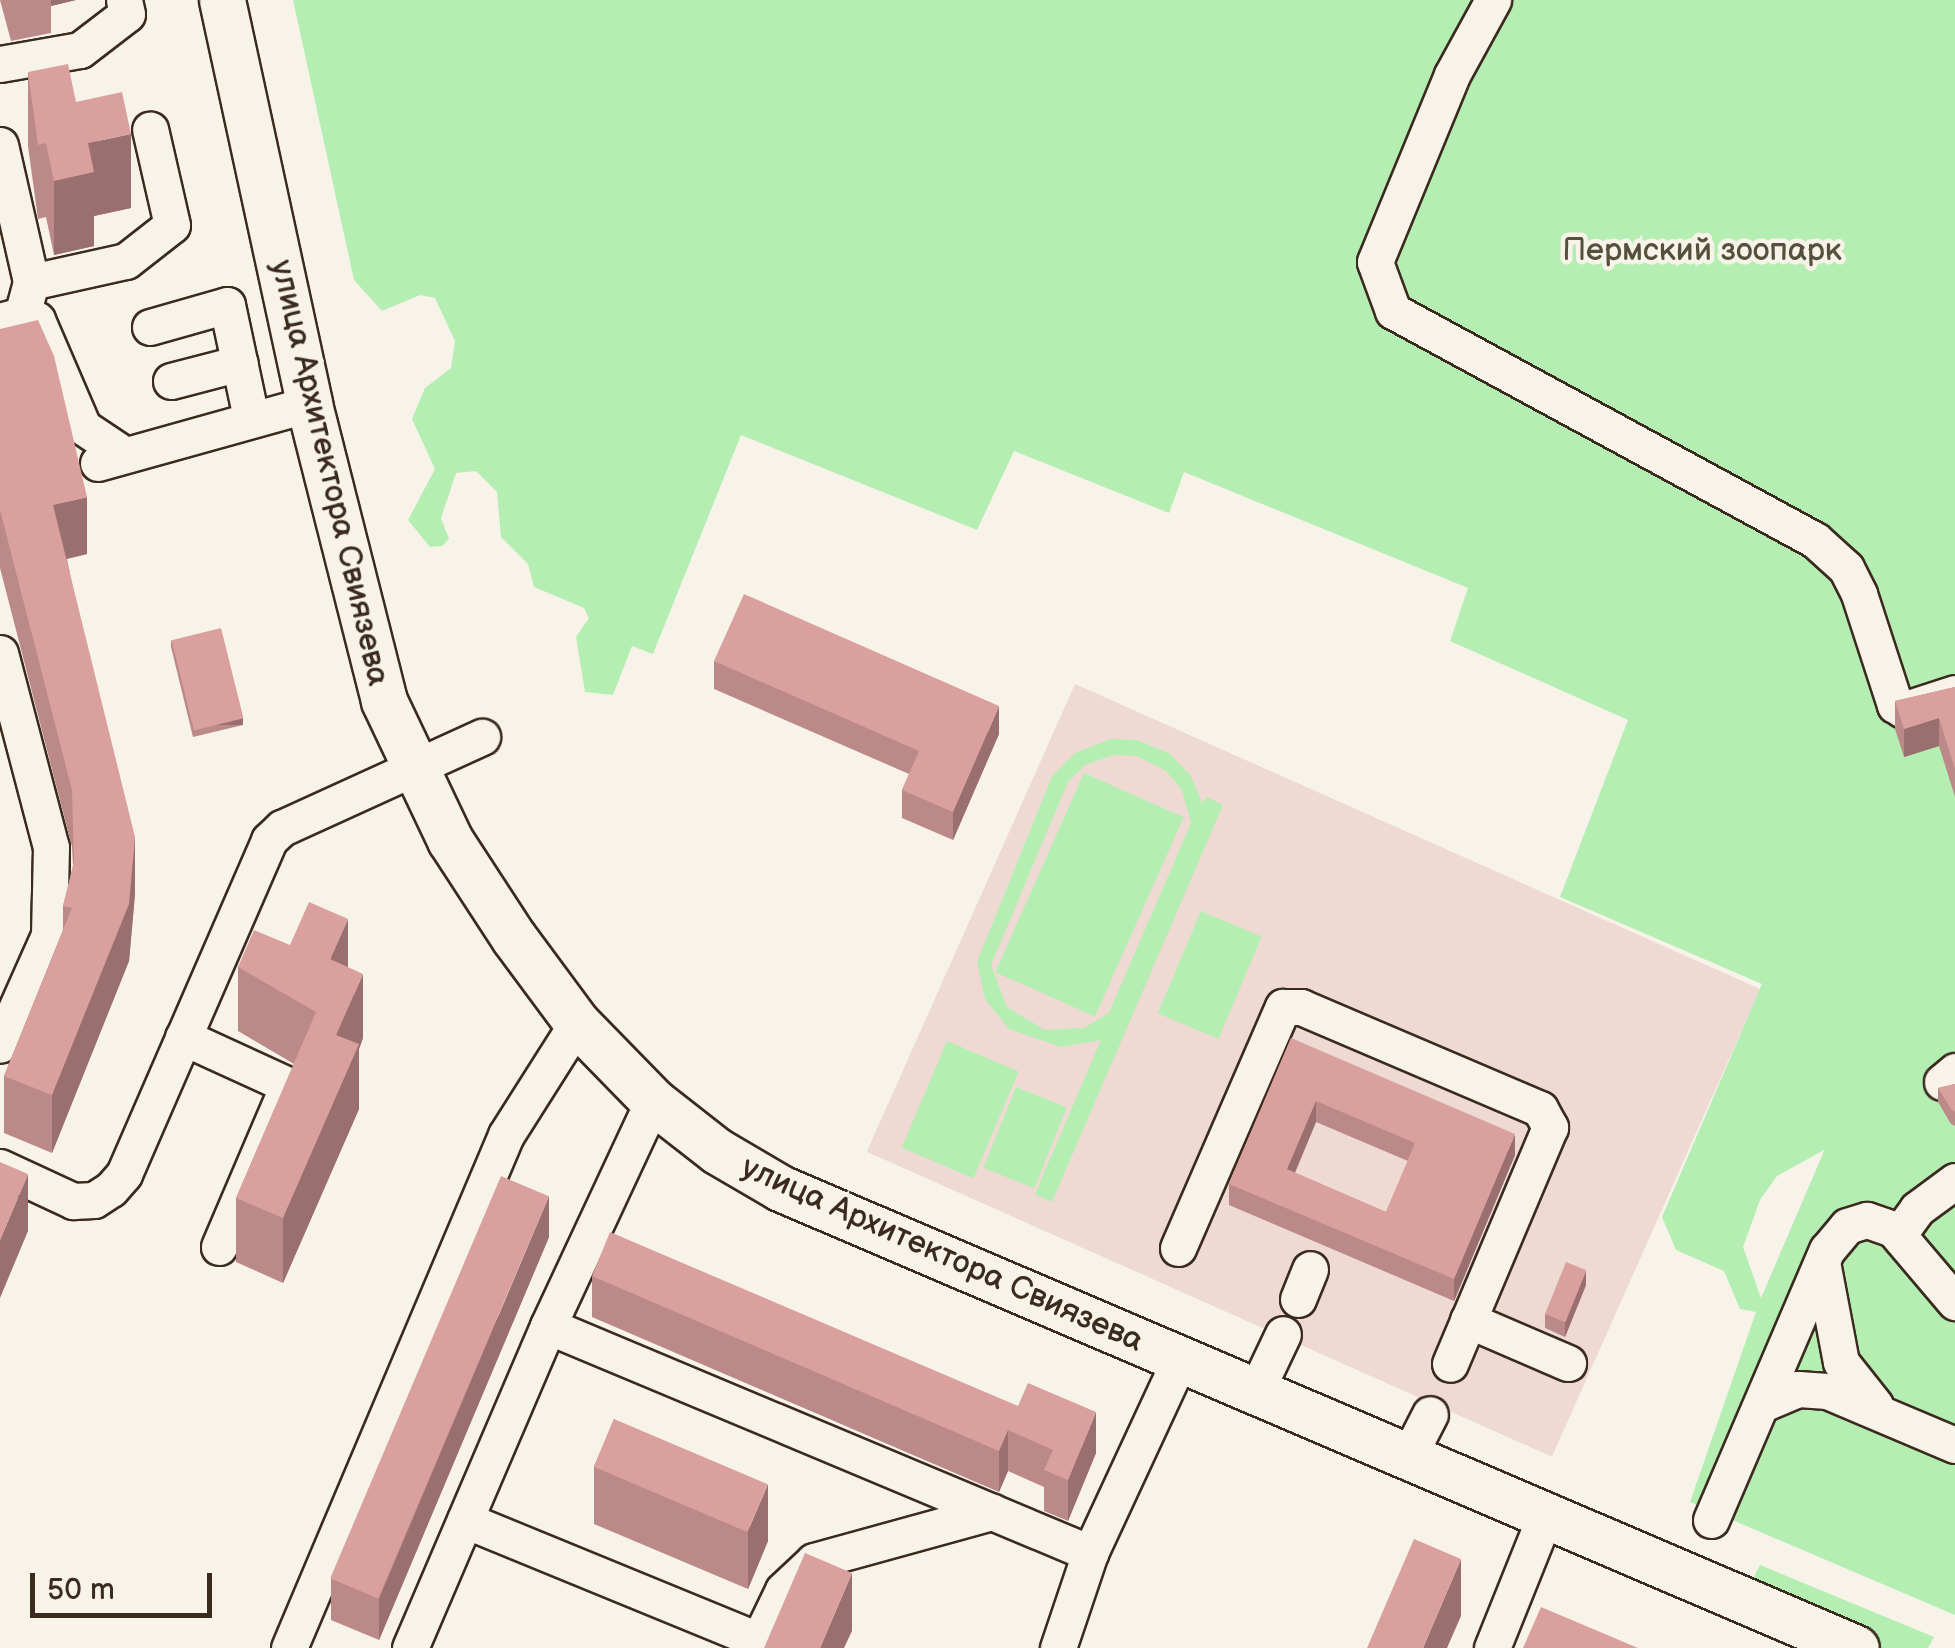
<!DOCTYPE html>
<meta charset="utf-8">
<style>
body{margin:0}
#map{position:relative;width:1955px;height:1648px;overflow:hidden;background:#f7f3e8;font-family:"Balsamiq Sans",sans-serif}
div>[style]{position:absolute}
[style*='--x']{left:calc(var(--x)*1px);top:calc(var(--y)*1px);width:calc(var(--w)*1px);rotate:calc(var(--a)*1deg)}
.built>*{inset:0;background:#eedad2;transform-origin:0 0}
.green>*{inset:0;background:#b5eeb2;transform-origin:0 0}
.roads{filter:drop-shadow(2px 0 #3b2a1e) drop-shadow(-2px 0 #3b2a1e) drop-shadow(0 2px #3b2a1e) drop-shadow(0 -2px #3b2a1e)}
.minor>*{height:35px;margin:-17.5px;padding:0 17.5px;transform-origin:17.5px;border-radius:17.5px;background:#f7f3e8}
.major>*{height:45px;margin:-22.5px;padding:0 22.5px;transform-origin:22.5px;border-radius:22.5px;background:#f7f3e8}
.wall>*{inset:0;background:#bb8a88}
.shaded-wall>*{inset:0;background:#99706f;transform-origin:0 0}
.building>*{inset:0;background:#daa09e;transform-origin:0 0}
span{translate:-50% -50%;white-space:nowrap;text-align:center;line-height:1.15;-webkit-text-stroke:9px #f7f3e8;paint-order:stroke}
.park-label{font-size:32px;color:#53513c}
.street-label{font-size:32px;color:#3b2a1e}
.scale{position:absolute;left:30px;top:1573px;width:182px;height:45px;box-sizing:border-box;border:5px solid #3b2a1e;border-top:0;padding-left:12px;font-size:30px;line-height:35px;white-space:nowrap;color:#3b2a1e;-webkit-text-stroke:8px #f7f3e8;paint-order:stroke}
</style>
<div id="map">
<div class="built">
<div style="left:1075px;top:684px;width:750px;height:512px;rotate:24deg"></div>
</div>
<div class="green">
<div style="clip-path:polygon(evenodd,293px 0,1955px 0,1955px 1615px,1690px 1502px,1756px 1312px,1740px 1309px,1724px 1271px,1676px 1250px,1662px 1217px,1762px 984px,1560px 897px,1628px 720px,1450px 641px,1468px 588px,1184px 472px,1169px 513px,1014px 451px,977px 530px,741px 435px,653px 654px,632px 646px,613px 695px,585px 692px,576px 637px,589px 618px,584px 608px,534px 587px,528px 564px,501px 537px,497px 492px,476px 471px,456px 473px,441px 518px,449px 539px,442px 546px,430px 547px,408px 520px,435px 469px,412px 419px,425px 388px,451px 368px,455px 341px,435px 298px,420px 295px,382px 311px,354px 280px,293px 0,1824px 1150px,1824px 1151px,1761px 1298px,1743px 1247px,1760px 1200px,1777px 1176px,1824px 1150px)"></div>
<div style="clip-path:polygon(evenodd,1111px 739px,1137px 740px,1169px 753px,1191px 776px,1202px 803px,1207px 797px,1223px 805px,1052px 1202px,1035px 1194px,1101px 1040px,1061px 1047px,1009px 1029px,985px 999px,977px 962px,1052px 776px,1075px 753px,1111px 739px,1114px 755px,1137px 756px,1166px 771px,1182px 790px,1191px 823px,1109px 1013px,1084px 1028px,1045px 1030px,1007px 1007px,991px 965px,1068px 782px,1085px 765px,1114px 755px)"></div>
<div style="left:1084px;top:773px;width:109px;height:218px;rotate:24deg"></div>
<div style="left:1201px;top:911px;width:66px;height:111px;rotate:23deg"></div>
<div style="left:947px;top:1041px;width:78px;height:116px;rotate:23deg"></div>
<div style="left:1016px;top:1087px;width:55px;height:87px;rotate:22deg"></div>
<div style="clip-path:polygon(1760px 1565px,1934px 1637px,1928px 1648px,1871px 1648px,1745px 1594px)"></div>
</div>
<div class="roads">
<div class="minor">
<div style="--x:1493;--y:0;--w:85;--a:118.7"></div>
<div style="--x:1452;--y:75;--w:202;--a:112.4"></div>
<div style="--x:1375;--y:262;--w:52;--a:69.8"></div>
<div style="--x:1393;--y:311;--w:480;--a:28.5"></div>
<div style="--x:1815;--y:540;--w:42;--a:42.1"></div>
<div style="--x:1846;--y:568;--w:29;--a:63"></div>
<div style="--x:1859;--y:594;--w:117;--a:72"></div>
<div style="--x:1895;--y:705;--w:9;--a:32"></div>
<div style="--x:1903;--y:710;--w:55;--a:-18.1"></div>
<div style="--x:0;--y:64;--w:81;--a:-9.9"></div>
<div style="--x:80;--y:50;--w:59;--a:-37.5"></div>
<div style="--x:127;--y:14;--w:14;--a:-102"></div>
<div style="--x:0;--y:145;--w:140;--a:77.2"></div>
<div style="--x:31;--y:282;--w:34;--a:105"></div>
<div style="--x:22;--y:315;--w:23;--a:165"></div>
<div style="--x:31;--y:282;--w:97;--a:-12.5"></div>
<div style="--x:126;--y:261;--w:58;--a:-38"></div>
<div style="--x:172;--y:225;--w:98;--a:-102.9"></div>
<div style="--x:22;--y:315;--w:16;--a:18"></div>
<div style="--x:37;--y:320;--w:116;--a:66.7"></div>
<div style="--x:83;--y:427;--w:50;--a:33.7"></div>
<div style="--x:150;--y:327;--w:80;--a:-15.9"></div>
<div style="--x:227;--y:305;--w:116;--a:78"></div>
<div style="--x:171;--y:381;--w:71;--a:-14.6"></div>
<div style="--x:98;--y:463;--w:219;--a:-15.6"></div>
<div style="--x:0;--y:653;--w:201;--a:75.3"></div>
<div style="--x:51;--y:847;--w:88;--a:91.3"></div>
<div style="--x:49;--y:935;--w:120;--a:114"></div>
<div style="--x:183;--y:1037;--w:115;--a:24.6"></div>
<div style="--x:288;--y:1085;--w:176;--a:113.1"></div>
<div style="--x:1942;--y:1082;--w:17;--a:-40"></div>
<div style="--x:0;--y:1167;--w:81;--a:25"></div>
<div style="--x:73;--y:1201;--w:21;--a:-3"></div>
<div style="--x:94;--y:1200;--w:20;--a:-33"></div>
<div style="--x:111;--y:1189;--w:20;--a:-49"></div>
<div style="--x:124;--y:1174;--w:364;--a:-66.5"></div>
<div style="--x:269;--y:840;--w:18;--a:-43"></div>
<div style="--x:282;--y:828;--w:220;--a:-24.5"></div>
<div style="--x:1899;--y:1234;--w:31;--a:-54"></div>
<div style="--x:1917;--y:1209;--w:47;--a:-36.4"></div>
<div style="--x:1178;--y:1248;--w:263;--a:-66.5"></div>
<div style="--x:1283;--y:1007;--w:18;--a:0"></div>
<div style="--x:1301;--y:1007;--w:260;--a:23.1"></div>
<div style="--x:1540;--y:1109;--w:21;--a:61"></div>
<div style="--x:1550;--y:1127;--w:257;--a:112.9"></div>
<div style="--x:1823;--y:1267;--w:97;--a:79.3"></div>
<div style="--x:1841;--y:1362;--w:55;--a:51.7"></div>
<div style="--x:1298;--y:1299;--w:32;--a:-68"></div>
<div style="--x:1468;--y:1320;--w:109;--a:23.3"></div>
<div style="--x:548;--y:1326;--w:588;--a:22.72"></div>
<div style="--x:1090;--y:1553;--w:212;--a:-65.1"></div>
<div style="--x:1255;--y:1393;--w:65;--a:-64.6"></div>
<div style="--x:1765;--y:1403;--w:36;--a:-23"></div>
<div style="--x:1798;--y:1389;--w:29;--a:4"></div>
<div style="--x:1827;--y:1391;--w:139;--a:22.9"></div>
<div style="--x:1408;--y:1457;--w:48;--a:-62.9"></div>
<div style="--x:465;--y:1520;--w:317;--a:22.3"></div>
<div style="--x:1711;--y:1520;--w:294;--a:-66.8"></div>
<div style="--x:1827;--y:1250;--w:31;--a:-50"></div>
<div style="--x:1847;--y:1226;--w:21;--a:-17"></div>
<div style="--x:1867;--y:1220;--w:28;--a:19"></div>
<div style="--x:1893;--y:1229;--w:96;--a:49.7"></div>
<div style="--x:289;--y:1648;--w:557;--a:-67.07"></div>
<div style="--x:506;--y:1135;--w:133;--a:-57.6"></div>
<div style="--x:410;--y:1648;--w:350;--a:-66.8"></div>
<div style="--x:548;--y:1326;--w:248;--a:-65"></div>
<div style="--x:755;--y:1648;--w:64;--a:-64.2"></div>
<div style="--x:783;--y:1590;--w:42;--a:-43.1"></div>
<div style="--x:814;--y:1561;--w:185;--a:-15.4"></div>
<div style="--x:1058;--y:1648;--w:100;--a:-71.4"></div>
<div style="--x:1492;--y:1648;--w:142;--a:-68.1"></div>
</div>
<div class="major">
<div style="--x:222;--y:0;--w:413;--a:77.8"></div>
<div style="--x:309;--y:404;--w:306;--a:75.8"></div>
<div style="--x:384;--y:701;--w:154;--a:64.6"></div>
<div style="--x:450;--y:840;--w:117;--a:56.9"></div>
<div style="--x:514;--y:938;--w:106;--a:53.5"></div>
<div style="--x:577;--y:1023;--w:109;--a:45.7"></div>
<div style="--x:653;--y:1101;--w:81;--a:38"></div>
<div style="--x:717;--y:1151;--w:73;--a:30.4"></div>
<div style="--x:780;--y:1188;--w:1170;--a:23.15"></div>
</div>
</div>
<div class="wall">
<div style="clip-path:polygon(0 0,76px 0,51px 6px,51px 33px,11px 41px)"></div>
<div style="clip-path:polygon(28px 72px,76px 102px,131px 208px,94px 216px,94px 246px,54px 255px,46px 217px,38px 219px,28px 146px)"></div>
<div style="clip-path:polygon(0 329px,87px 554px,67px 559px,135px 894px,129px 961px,52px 1153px,4px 1133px,4px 1076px,63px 930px,63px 906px,73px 866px,72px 847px,0 568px)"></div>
<div style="clip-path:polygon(171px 640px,243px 725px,193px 737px,171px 647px)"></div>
<div style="clip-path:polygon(714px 661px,999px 734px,953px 840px,902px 818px,902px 790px,909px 774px,714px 689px)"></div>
<div style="clip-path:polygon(1955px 687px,1955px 797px,1939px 746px,1904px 757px,1895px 729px,1895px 701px)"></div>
<div style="clip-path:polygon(290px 945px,348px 967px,363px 1038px,359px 1049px,359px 1109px,283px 1283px,236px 1262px,236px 1198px,294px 1064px,238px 1031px,238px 967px)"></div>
<div style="clip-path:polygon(evenodd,1291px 1038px,1515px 1155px,1454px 1301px,1229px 1205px,1229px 1184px,1291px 1038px,1316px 1122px,1408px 1161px,1386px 1212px,1295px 1173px,1316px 1122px)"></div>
<div style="clip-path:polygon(1955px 1084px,1955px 1126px,1951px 1124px,1938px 1102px,1938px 1088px)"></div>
<div style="clip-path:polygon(549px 1237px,379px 1640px,331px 1620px,331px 1579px)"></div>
<div style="clip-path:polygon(592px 1276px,1096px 1453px,1068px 1521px,1044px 1511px,1044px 1487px,1008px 1471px,999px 1492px,592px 1317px)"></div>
<div style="clip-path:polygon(1586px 1285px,1565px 1337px,1545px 1328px,1545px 1314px)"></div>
<div style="clip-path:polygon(614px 1419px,768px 1541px,748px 1589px,594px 1524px,594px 1467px)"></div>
</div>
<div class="shaded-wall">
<div style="clip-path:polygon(51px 0,76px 0,51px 6px)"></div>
<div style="clip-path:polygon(131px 134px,131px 208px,94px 216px,94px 246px,54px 255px,54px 181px,88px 143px)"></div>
<div style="clip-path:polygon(87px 497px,87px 554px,53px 562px,53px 505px)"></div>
<div style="clip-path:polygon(999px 706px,999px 734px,953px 840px,953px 812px)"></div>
<div style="left:243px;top:718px;width:7px;height:51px;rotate:90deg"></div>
<div style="clip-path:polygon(1939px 718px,1939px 746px,1904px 757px,1904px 729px)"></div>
<div style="clip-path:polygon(135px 837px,135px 894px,129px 961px,52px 1153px,52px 1095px)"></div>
<div style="clip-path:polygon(348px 919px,348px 984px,330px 959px)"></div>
<div style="clip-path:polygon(363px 974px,363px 1038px,359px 1049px,359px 1109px,283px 1283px,283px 1218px,336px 1035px)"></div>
<div style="clip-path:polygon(1316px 1101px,1316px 1122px,1287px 1191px,1287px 1169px)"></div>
<div style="clip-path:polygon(1515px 1134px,1515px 1155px,1454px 1301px,1454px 1279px)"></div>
<div style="clip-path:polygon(28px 1174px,28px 1231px,0 1298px,0 1240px)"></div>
<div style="clip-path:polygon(549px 1196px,549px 1237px,379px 1640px,379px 1599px)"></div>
<div style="clip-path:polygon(1586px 1270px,1586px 1285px,1565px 1337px,1565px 1322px)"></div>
<div style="clip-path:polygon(1096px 1412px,1096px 1453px,1068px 1521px,1068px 1480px)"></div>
<div style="clip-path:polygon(1008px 1430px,1008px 1471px,999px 1492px,999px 1451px)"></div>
<div style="clip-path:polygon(768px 1484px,768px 1541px,748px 1589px,748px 1531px)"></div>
<div style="clip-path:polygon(1461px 1559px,1461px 1616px,1447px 1648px,1423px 1648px)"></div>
<div style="clip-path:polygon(852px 1573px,852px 1631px,844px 1648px,820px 1648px)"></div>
</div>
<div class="building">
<div style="clip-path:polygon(68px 64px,76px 102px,122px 92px,131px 134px,88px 143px,94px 172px,54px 181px,46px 143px,38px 145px,28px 72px)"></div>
<div style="clip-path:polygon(38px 320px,54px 356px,87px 497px,53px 505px,135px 837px,129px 904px,52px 1095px,4px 1076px,72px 908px,63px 906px,74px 862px,72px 790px,0 510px,0 329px)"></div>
<div style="clip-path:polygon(744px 594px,999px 706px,953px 812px,902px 790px,919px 751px,714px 661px)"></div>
<div style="left:221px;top:628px;width:93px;height:51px;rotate:76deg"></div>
<div style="clip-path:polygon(1955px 687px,1955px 769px,1939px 718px,1904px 729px,1895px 701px)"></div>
<div style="clip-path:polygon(309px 902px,348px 919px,330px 959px,363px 974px,336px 1035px,359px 1044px,283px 1218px,236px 1198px,316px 1012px,238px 967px,254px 930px,290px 945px)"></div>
<div style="clip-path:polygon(evenodd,1291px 1038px,1515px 1134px,1454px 1279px,1229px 1184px,1291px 1038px,1316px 1101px,1415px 1143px,1386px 1212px,1287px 1169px,1316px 1101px)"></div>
<div style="clip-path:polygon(1955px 1084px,1955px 1112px,1951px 1109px,1938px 1088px)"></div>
<div style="clip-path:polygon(0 1162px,28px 1174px,0 1240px)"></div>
<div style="left:501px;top:1176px;width:52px;height:437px;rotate:23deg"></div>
<div style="clip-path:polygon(610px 1232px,1018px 1406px,1028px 1383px,1096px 1412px,1068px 1480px,1044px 1470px,1053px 1450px,1008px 1430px,999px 1451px,592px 1276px)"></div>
<div style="left:1566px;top:1262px;width:22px;height:56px;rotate:22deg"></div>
<div style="left:614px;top:1419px;width:167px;height:52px;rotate:23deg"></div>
<div style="clip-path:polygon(1414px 1539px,1461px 1559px,1423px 1648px,1367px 1648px)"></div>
<div style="clip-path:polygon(805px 1553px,852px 1573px,820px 1648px,764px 1648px)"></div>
<div style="clip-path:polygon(1541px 1607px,1638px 1648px,1523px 1648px)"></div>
</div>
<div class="park-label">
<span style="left:1702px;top:251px">Пермский зоопарк</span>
</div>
<div class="street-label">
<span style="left:329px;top:473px;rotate:77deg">улица Архитектора Свиязева</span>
<span style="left:942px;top:1255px;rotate:24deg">улица Архитектора Свиязева</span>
</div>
<div class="scale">50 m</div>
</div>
